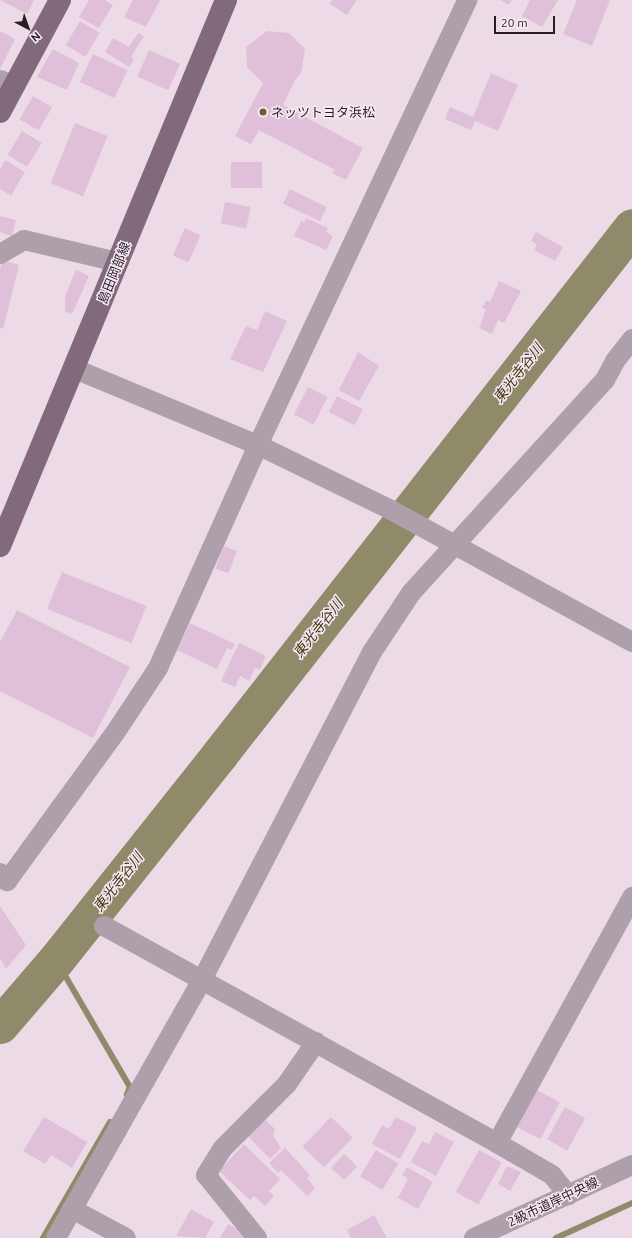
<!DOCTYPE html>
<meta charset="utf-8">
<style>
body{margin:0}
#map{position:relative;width:632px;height:1238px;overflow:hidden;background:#ecdbe7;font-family:Ubuntu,"Noto Sans JP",sans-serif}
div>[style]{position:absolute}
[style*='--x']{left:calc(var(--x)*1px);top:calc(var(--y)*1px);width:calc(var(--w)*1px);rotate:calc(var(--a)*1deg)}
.stream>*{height:6px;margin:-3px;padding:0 3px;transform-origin:3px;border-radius:3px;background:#8f8b6a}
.river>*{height:37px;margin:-18.5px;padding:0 18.5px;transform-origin:18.5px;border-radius:18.5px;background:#8f8b6a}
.building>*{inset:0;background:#e0c0d8;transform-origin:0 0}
.minor>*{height:20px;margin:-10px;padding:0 10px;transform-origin:10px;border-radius:10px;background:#aea0aa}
.major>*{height:22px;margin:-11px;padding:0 11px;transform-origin:11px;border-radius:11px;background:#826a7c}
.dots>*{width:11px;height:11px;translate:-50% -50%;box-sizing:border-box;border:2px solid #f9e8f5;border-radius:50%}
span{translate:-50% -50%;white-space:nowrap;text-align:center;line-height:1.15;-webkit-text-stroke:3px #f9e8f5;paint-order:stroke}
.poi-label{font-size:13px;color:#251f24}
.left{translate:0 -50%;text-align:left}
.street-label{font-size:13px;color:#251f24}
.water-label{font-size:14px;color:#3c370a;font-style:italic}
.north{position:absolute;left:8px;top:8px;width:40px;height:40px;-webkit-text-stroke:3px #f9e8f5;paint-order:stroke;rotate:139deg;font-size:11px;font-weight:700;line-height:16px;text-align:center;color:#251f24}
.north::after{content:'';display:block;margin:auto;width:14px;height:18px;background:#251f24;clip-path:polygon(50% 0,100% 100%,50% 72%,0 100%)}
.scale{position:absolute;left:494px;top:16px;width:61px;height:18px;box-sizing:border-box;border:2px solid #251f24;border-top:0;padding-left:5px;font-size:12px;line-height:14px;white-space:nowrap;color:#251f24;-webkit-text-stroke:3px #f9e8f5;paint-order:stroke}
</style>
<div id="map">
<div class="stream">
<div style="--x:56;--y:960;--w:147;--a:59.8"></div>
<div style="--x:130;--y:1087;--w:8;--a:113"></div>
<div style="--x:43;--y:1238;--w:134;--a:-60"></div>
<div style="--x:556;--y:1238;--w:84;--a:-24.7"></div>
</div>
<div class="river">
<div style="--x:0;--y:1025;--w:86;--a:-49.3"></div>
<div style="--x:56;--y:960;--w:262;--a:-51.5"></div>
<div style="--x:219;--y:755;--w:670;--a:-51.97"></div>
</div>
<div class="building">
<div style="clip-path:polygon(0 0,34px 0,27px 14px)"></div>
<div style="clip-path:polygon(89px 0,105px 0,113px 5px,99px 28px,79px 17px)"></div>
<div style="clip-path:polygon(133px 0,160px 0,146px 27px,124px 17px)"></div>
<div style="clip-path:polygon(332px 0,357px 0,347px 15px,330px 4px)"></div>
<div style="clip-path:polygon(500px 0,512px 0,509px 5px)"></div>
<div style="clip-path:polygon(530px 0,558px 0,542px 27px,522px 16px)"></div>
<div style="clip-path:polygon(577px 0,610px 0,592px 46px,563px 34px)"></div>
<div style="left:80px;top:21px;width:23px;height:28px;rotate:31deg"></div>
<div style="clip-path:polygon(0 31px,15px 39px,0 69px)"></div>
<div style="clip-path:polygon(267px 31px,289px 33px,305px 49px,301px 73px,295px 80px,283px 105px,363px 148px,346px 180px,332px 173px,335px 170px,259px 130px,251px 144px,235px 136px,263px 83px,247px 67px,246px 47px)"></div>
<div style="clip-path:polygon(138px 33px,144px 36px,131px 57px,134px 59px,129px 67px,105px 52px,113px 38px,129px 47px)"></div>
<div style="clip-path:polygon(53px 49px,79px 63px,67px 90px,37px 77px)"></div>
<div style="left:149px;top:50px;width:34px;height:29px;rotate:24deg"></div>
<div style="left:93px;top:54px;width:38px;height:31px;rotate:25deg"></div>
<div style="clip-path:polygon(491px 73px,518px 85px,498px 131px,475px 121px,471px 130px,445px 119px,450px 107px,473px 117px)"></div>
<div style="left:33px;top:96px;width:22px;height:27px;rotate:30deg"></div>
<div style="left:75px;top:123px;width:35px;height:65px;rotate:22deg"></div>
<div style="left:22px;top:131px;width:23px;height:28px;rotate:31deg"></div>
<div style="clip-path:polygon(5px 160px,25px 172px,11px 196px,0 189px,0 169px)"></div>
<div style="left:262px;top:162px;width:26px;height:31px;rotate:90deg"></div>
<div style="left:290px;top:189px;width:41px;height:16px;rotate:26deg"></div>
<div style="left:225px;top:202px;width:26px;height:22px;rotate:11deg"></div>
<div style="clip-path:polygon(0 216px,16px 220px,12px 236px,0 232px)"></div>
<div style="clip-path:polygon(306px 218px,328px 228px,326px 232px,333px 236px,326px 250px,294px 236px,301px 221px,304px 223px)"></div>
<div style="left:185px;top:228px;width:17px;height:30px;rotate:24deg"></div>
<div style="clip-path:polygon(536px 232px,563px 247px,555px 261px,534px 250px,537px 244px,531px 241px)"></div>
<div style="clip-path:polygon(3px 260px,19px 265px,3px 329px,0 328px,0 269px)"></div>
<div style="clip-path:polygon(76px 270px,89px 276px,72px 314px,65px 312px,65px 296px)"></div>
<div style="clip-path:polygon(499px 281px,521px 291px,504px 323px,498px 320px,492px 334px,479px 328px,486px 309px,482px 308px,486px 300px,490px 302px)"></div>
<div style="clip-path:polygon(265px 311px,287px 321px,263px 372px,230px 359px,246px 326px,257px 330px)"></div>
<div style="clip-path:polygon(358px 352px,379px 366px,359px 401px,339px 390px)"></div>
<div style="left:308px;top:387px;width:22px;height:31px;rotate:27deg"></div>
<div style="left:337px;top:396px;width:29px;height:18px;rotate:27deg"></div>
<div style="left:224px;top:546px;width:14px;height:24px;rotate:21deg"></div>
<div style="left:62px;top:572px;width:91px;height:40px;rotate:22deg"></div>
<div style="clip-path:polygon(17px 610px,130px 667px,93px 738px,0 691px,0 642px)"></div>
<div style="clip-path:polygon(190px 623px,235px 644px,232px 650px,227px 648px,217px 669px,177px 650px)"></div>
<div style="clip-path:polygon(239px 643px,266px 656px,260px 670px,255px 668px,249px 681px,240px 676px,235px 687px,221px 681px)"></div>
<div style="clip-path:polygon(0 906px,26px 945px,6px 969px,0 958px)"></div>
<div style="left:537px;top:1090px;width:26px;height:42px;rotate:28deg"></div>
<div style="left:565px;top:1107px;width:23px;height:37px;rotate:29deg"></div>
<div style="clip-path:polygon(44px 1117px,87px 1142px,72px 1168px,51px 1155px,45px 1164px,23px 1151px)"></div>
<div style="left:331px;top:1117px;width:30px;height:41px;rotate:44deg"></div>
<div style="clip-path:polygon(396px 1117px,417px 1128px,400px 1159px,372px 1144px,382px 1125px,389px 1129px)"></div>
<div style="clip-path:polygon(263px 1118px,275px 1129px,273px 1136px,281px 1148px,270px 1159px,247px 1135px)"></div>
<div style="clip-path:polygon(435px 1132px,454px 1142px,436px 1176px,411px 1162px,422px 1141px,429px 1144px)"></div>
<div style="clip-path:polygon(244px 1144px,280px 1179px,269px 1191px,274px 1196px,265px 1206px,254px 1196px,250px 1200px,219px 1171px)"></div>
<div style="clip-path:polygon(285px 1148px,310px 1175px,307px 1178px,315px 1188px,307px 1196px,281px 1170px,278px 1173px,269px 1163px)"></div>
<div style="left:376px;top:1150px;width:26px;height:31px;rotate:31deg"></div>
<div style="left:479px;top:1150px;width:26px;height:48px;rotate:29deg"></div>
<div style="left:344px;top:1154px;width:18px;height:19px;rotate:43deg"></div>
<div style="clip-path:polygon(507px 1166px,521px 1172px,510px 1191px,498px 1184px)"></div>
<div style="clip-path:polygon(407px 1167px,433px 1182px,418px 1209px,398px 1198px,408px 1179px,402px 1175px)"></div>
<div style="clip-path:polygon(191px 1209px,214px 1222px,205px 1238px,176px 1236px)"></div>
<div style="clip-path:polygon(374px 1215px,387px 1238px,351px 1238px,347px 1230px)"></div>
<div style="clip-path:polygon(228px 1224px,253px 1238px,220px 1238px)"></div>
</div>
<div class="minor">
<div style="--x:0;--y:80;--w:15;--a:20"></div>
<div style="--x:0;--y:254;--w:28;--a:-30"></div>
<div style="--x:24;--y:240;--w:97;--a:13.2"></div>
<div style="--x:75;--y:369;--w:198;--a:22.6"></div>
<div style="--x:258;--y:445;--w:148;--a:26"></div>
<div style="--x:391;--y:510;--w:275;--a:28.7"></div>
<div style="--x:0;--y:873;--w:11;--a:49"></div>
<div style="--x:7;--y:881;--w:183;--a:-53.9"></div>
<div style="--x:115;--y:733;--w:78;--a:-56.5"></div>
<div style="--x:158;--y:668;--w:244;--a:-65.8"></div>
<div style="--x:258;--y:445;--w:492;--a:-64.8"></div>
<div style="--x:104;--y:926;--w:449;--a:28.9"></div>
<div style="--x:497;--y:1143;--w:64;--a:30.2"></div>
<div style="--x:552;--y:1175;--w:26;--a:51"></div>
<div style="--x:497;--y:1143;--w:281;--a:-61.2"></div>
<div style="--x:72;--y:1209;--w:61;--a:28.2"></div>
<div style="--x:56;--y:1238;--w:296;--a:-60.5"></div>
<div style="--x:202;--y:980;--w:369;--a:-62.6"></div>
<div style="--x:372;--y:652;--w:71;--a:-56.5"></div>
<div style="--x:411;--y:593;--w:288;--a:-47.7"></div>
<div style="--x:605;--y:380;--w:21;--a:-62"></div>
<div style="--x:615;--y:361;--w:28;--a:-52"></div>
<div style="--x:257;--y:1238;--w:81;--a:-129"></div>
<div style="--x:206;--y:1175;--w:31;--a:-58"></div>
<div style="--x:222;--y:1149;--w:92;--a:-45"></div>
<div style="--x:287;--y:1084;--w:51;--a:-55.4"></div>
<div style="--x:474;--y:1238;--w:174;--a:-24.8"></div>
</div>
<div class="major">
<div style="--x:0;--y:112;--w:127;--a:-61.8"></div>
<div style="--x:0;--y:546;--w:591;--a:-67.51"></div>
</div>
<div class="dots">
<div style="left:263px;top:112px;background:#69622f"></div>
</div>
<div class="poi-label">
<span class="left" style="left:271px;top:112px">ネッツトヨタ浜松</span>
</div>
<div class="street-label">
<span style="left:114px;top:273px;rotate:-68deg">島田岡部線</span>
<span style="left:553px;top:1202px;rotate:-25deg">2級市道岸中央線</span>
</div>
<div class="water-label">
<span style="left:518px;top:373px;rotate:-52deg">東光寺谷川</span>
<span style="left:318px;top:628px;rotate:-52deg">東光寺谷川</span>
<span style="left:118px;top:882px;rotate:-52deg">東光寺谷川</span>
</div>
<div class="north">N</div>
<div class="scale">20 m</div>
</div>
